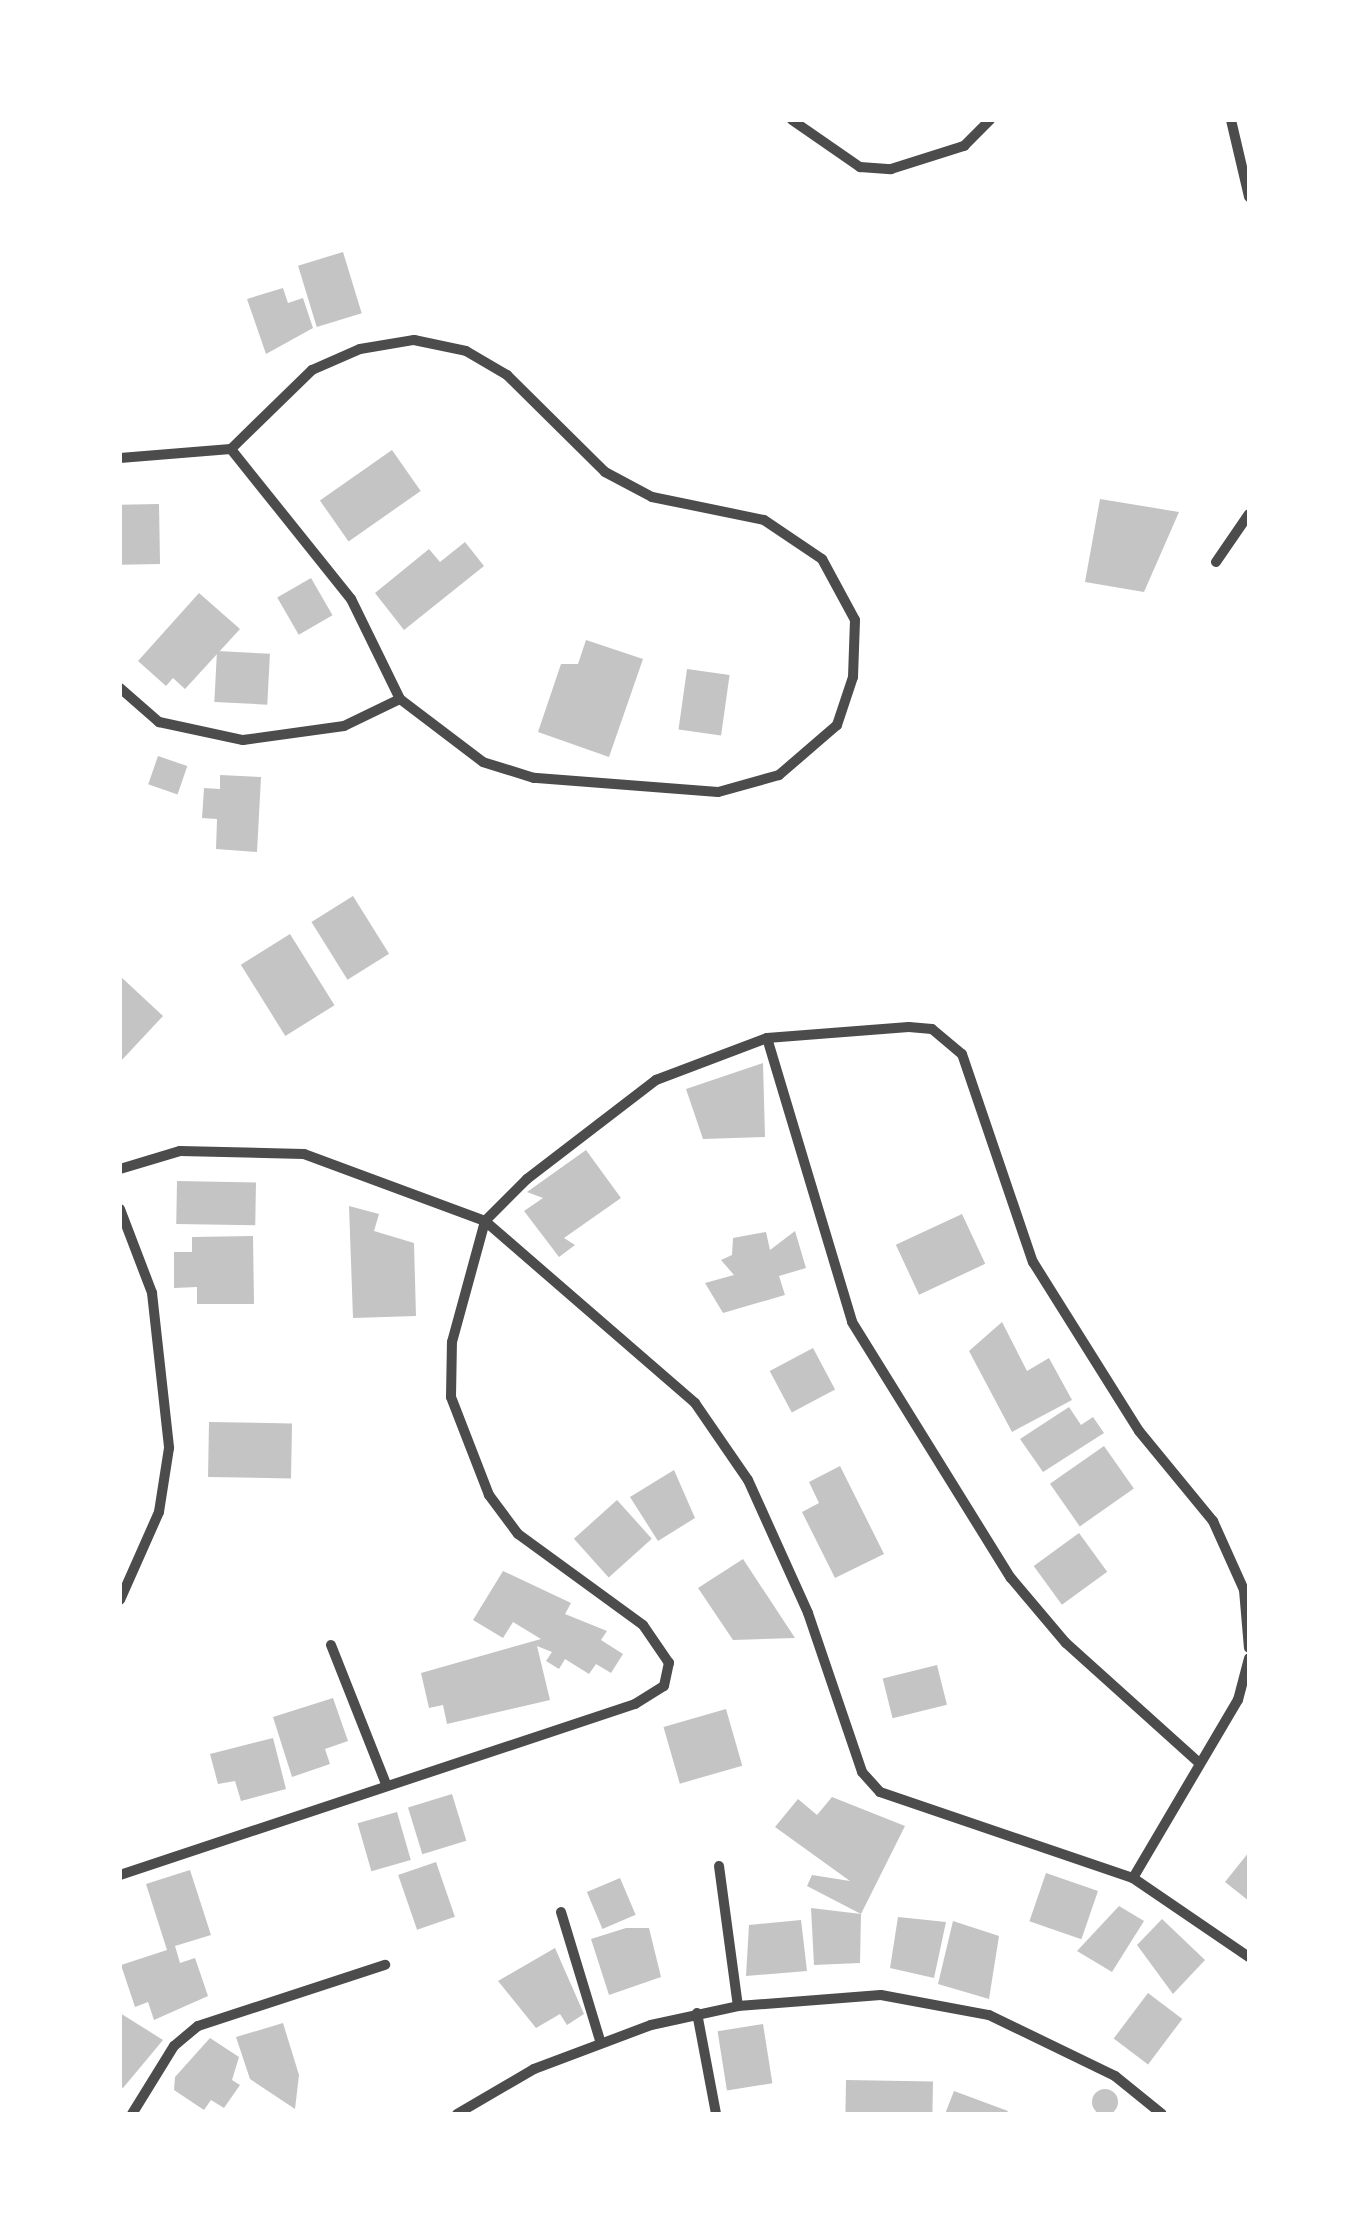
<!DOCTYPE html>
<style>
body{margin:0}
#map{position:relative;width:1369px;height:2234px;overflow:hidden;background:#fff;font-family:Bitter,serif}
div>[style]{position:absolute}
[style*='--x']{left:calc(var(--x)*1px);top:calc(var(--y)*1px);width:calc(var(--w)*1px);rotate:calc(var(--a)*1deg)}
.building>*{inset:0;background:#c4c4c4;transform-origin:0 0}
.round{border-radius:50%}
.minor>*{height:10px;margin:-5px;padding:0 5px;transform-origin:5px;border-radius:5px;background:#4c4c4c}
span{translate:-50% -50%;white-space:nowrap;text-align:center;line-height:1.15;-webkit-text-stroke:8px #fff;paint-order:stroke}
.frame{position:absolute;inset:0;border:122px solid #fff;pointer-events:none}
</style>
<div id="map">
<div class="building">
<div style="left:343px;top:252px;width:64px;height:47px;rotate:73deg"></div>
<div style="clip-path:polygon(283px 288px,288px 303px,303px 298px,313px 328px,266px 354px,247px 299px)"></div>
<div style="left:392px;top:450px;width:50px;height:88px;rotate:55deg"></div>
<div style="clip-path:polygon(1100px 499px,1179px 512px,1144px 592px,1085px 582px)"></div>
<div style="left:159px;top:504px;width:60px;height:39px;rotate:89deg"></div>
<div style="clip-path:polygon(465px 542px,484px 566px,404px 630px,375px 593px,429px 549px,440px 562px)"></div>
<div style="left:311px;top:578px;width:43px;height:39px;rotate:60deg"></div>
<div style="clip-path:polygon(199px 593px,240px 629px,185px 689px,173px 678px,166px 686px,138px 661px)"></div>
<div style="clip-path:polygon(586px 640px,643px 659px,609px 757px,538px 732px,561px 664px,578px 664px)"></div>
<div style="left:217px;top:651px;width:53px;height:51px;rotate:3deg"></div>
<div style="left:687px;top:669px;width:43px;height:61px;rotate:8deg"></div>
<div style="left:158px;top:756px;width:31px;height:30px;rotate:19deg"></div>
<div style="clip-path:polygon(220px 775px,261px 777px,257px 852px,216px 849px,217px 819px,202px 818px,204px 788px,220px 789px)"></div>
<div style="left:353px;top:896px;width:68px;height:49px;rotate:58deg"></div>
<div style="left:290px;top:934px;width:84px;height:58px;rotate:58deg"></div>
<div style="clip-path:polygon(120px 976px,163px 1016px,120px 1062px)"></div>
<div style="clip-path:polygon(763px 1063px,765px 1137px,703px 1139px,686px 1089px)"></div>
<div style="clip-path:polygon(586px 1150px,621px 1198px,564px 1238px,575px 1245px,559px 1257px,524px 1211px,543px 1198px,527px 1192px)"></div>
<div style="left:177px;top:1181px;width:79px;height:43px;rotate:1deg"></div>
<div style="clip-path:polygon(349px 1206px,379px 1214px,374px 1231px,414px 1243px,416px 1316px,353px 1318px)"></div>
<div style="left:962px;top:1214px;width:55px;height:73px;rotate:65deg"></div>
<div style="clip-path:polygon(795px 1231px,806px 1268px,779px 1276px,785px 1295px,723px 1313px,705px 1283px,734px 1275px,721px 1260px,732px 1255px,733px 1238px,766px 1232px,770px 1250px)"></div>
<div style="clip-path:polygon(253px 1236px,254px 1304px,197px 1304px,197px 1287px,174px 1288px,174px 1252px,192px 1252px,192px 1237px)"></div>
<div style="clip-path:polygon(1002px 1322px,1027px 1371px,1049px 1358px,1072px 1400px,1012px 1432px,969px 1351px)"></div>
<div style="left:813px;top:1348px;width:47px;height:49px;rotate:62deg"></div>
<div style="clip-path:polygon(1069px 1407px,1081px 1425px,1093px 1417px,1104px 1433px,1043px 1472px,1020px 1439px)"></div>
<div style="left:209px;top:1422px;width:83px;height:55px;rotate:1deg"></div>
<div style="left:1104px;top:1446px;width:52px;height:66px;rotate:55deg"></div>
<div style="clip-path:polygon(840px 1466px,884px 1554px,835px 1578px,802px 1512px,819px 1503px,809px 1482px)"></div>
<div style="clip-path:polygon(674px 1470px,695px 1518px,658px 1541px,630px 1497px)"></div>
<div style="left:617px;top:1500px;width:52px;height:58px;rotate:48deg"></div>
<div style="left:1079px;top:1533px;width:48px;height:56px;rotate:54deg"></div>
<div style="clip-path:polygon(743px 1559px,795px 1638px,733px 1640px,698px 1588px)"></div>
<div style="clip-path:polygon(503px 1571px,571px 1603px,565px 1614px,607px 1631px,601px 1640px,623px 1654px,611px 1673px,596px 1664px,589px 1674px,565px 1659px,559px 1669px,546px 1661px,552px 1652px,537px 1646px,550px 1700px,447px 1724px,443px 1705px,429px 1708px,421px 1673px,541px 1639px,513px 1622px,503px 1638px,473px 1620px)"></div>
<div style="left:937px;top:1665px;width:41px;height:56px;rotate:76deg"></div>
<div style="clip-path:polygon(333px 1698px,348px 1741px,325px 1749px,330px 1764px,292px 1777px,273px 1717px)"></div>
<div style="left:726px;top:1709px;width:59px;height:65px;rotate:74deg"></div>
<div style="clip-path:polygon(273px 1738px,286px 1789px,241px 1801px,235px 1781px,218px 1784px,210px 1754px)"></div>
<div style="left:452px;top:1794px;width:49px;height:46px;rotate:73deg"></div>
<div style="clip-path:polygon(832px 1797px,905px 1826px,861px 1914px,807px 1886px,812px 1875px,850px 1881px,775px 1827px,798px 1799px,817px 1815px)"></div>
<div style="left:397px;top:1812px;width:50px;height:41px;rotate:74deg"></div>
<div style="clip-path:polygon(1249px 1852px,1249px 1901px,1225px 1882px)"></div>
<div style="left:436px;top:1862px;width:58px;height:40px;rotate:71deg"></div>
<div style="clip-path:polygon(190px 1870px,211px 1935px,175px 1946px,180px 1963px,195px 1958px,208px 1996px,154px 2020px,148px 2002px,135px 2007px,121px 1965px,167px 1950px,146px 1884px)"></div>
<div style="left:1046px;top:1873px;width:55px;height:51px;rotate:19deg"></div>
<div style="left:620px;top:1878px;width:40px;height:36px;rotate:67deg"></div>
<div style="clip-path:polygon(1119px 1906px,1144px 1921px,1112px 1972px,1077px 1951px)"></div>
<div style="clip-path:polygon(811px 1908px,861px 1914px,860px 1963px,814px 1965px)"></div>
<div style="clip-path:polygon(898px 1917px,946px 1922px,934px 1978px,890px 1968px)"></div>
<div style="clip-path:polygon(1162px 1919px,1205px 1960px,1173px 1994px,1137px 1945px)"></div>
<div style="clip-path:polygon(801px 1920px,807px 1971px,746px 1976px,749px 1925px)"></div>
<div style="clip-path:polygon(953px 1921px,999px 1936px,989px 1999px,938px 1984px)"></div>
<div style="clip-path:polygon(626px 1928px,649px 1928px,661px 1977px,609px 1995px,591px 1939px)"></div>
<div style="clip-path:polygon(555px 1948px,584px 2014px,567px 2025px,560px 2014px,536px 2028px,498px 1981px)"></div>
<div style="left:1148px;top:1993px;width:43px;height:57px;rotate:37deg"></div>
<div style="clip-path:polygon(120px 2013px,163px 2040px,123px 2088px,120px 2086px)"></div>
<div style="clip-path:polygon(283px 2023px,299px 2075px,295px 2109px,250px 2079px,236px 2037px)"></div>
<div style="left:763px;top:2024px;width:60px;height:46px;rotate:81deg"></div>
<div style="clip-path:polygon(210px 2038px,239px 2057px,232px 2080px,240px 2085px,224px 2108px,211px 2100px,204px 2110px,174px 2090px,175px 2077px)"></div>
<div style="left:846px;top:2080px;width:87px;height:34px;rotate:1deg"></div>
<div class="round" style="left:1092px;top:2089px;width:26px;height:26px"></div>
<div style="clip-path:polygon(954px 2091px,1008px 2111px,1006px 2114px,945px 2114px)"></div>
</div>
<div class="minor">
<div style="--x:792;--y:120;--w:83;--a:34.7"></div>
<div style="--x:860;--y:167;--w:31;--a:4"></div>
<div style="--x:891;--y:169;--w:77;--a:-17.5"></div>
<div style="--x:964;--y:146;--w:37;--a:-45"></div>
<div style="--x:1231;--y:120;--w:79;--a:76.8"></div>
<div style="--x:120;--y:458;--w:111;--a:-4.6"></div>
<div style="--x:231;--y:449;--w:113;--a:-44.3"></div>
<div style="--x:312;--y:370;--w:52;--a:-23.6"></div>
<div style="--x:360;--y:349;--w:55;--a:-9.5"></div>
<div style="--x:414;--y:340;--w:53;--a:11.9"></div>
<div style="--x:466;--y:351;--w:48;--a:30.3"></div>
<div style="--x:507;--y:375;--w:138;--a:44.7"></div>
<div style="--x:605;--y:472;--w:53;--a:28"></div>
<div style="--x:652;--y:497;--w:114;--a:11.6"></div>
<div style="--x:764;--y:520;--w:70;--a:33.9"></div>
<div style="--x:822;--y:559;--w:69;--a:61.6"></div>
<div style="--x:855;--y:620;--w:57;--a:92"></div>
<div style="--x:853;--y:677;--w:51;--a:108.4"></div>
<div style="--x:837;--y:725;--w:77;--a:139.2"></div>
<div style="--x:779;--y:775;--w:63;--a:164.4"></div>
<div style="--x:718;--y:792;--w:185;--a:-175.6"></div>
<div style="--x:534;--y:778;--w:53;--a:-162.6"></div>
<div style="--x:483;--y:762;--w:104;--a:-142.8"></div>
<div style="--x:400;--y:699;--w:111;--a:-116.1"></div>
<div style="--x:351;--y:599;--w:192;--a:-128.7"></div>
<div style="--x:1216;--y:562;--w:58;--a:-55.5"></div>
<div style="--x:120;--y:688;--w:52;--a:41.1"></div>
<div style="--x:159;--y:722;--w:86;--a:12.1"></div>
<div style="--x:243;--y:740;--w:102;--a:-7.9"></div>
<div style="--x:344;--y:726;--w:62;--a:-25.7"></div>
<div style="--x:767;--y:1038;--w:296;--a:73.3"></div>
<div style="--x:852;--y:1322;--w:301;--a:58.2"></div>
<div style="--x:1011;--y:1578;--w:85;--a:49.8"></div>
<div style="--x:1066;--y:1643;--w:176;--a:42"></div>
<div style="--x:120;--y:1169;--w:63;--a:-16.7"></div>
<div style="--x:180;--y:1151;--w:124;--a:1.4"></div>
<div style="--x:304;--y:1154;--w:193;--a:20.3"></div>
<div style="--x:485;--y:1221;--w:278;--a:40.9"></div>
<div style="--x:695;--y:1403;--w:93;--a:55.5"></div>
<div style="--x:748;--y:1480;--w:146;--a:65.7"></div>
<div style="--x:808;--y:1613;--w:168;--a:71.2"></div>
<div style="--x:862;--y:1772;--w:27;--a:48"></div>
<div style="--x:880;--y:1792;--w:267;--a:18.8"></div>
<div style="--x:1133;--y:1878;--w:140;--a:34.3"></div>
<div style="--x:120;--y:1209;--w:90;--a:69.1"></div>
<div style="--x:152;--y:1293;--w:156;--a:83.7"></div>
<div style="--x:169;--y:1448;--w:65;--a:98.9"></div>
<div style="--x:159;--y:1512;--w:96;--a:113.9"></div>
<div style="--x:331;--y:1645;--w:149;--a:68.4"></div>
<div style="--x:719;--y:1866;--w:141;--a:82.3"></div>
<div style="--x:120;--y:1875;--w:543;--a:-18.37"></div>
<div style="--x:635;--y:1704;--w:34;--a:-32"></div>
<div style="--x:664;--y:1686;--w:24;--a:-78"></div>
<div style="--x:669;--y:1663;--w:46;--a:-124.4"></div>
<div style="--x:643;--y:1625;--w:155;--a:-143.9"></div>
<div style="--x:518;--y:1534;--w:49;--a:-126.6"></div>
<div style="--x:489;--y:1495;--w:105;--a:-111.2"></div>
<div style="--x:451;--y:1397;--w:55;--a:-89"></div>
<div style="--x:452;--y:1342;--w:125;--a:-74.7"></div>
<div style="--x:485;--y:1221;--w:59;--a:-45"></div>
<div style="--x:527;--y:1179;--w:163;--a:-37.5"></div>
<div style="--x:656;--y:1080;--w:119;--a:-20.7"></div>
<div style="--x:767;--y:1038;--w:142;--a:-4.4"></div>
<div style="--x:909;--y:1027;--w:23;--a:5"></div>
<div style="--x:932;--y:1029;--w:39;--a:40"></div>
<div style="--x:962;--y:1054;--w:220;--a:71.2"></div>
<div style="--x:1033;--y:1262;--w:199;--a:57.9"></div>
<div style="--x:1139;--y:1431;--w:117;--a:50.6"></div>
<div style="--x:1213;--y:1521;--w:76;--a:65.8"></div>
<div style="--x:1244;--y:1590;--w:58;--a:85.1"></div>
<div style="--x:1133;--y:1878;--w:207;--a:-59.5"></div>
<div style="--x:1238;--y:1700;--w:43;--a:-75.3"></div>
<div style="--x:561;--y:1912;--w:134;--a:73.1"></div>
<div style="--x:697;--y:2013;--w:103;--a:79.3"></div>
<div style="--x:132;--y:2114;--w:80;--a:-58.3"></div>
<div style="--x:174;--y:2046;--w:31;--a:-40"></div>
<div style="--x:198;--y:2026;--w:197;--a:-18.1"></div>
<div style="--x:457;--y:2114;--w:89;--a:-30.3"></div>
<div style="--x:534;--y:2069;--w:125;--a:-20.6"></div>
<div style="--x:651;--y:2025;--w:89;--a:-12.3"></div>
<div style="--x:738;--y:2006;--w:143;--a:-4.4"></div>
<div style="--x:881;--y:1995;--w:110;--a:10.5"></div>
<div style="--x:989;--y:2015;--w:140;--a:25.8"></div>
<div style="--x:1115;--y:2076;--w:60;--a:39"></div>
</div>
<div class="frame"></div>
</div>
